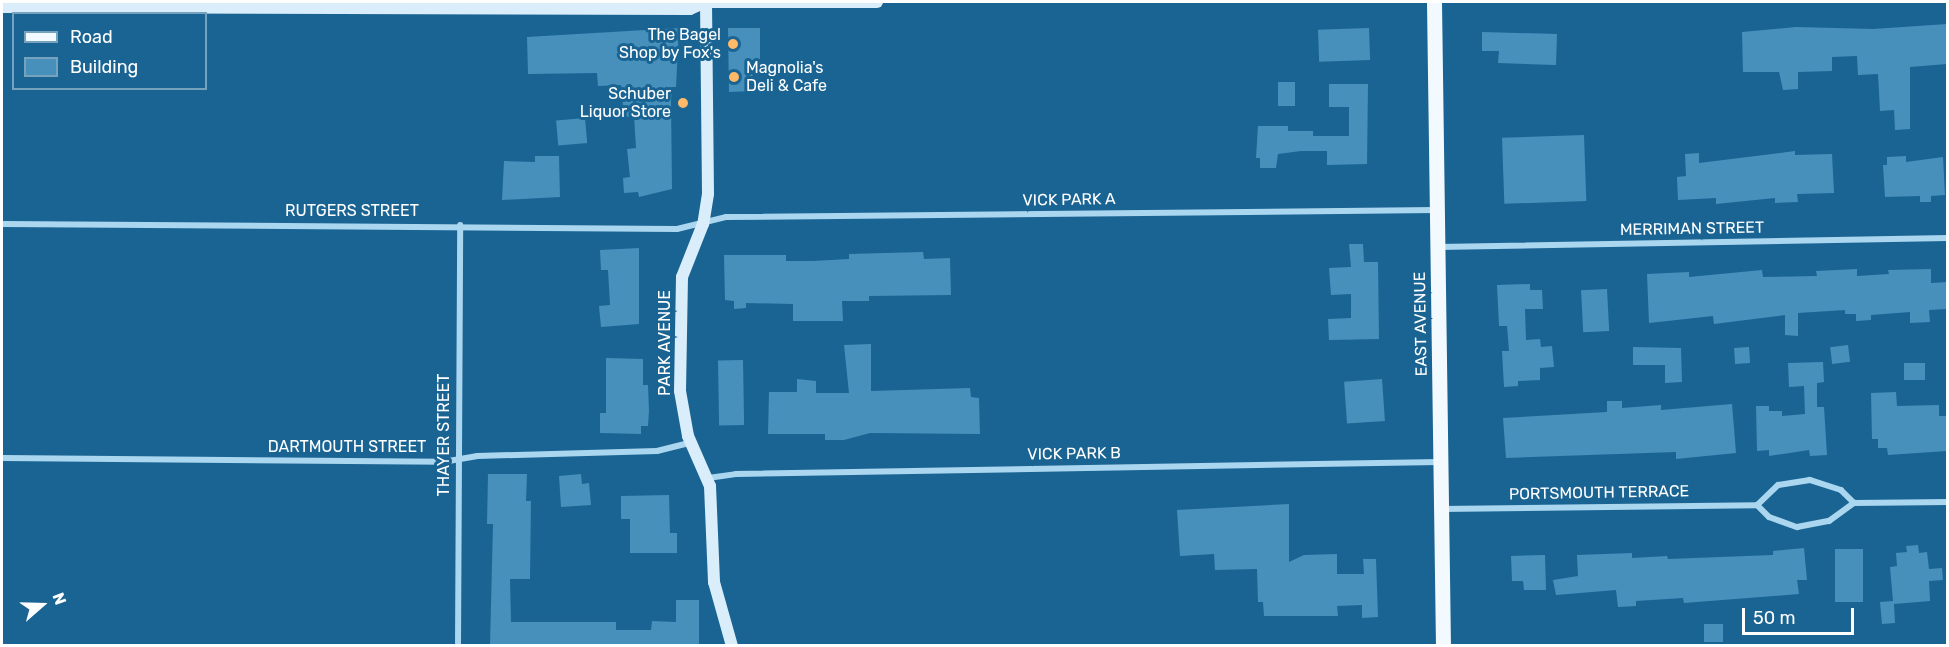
<!DOCTYPE html>
<style>
body{margin:0}
#map{position:relative;width:1949px;height:647px;overflow:hidden;background:#1a6493;font-family:Rubik,sans-serif}
div>[style]{position:absolute}
[style*='--x']{left:calc(var(--x)*1px);top:calc(var(--y)*1px);width:calc(var(--w)*1px);rotate:calc(var(--a)*1deg)}
.building>*{inset:0;background:#4790bc;transform-origin:0 0}
.street>*{height:6px;margin:-3px;padding:0 3px;transform-origin:3px;border-radius:3px;background:#abd6ef}
.secondary>*{height:12px;margin:-6px;padding:0 6px;transform-origin:6px;border-radius:6px;background:#d9edfb}
.primary>*{height:15px;margin:-7.5px;padding:0 7.5px;transform-origin:7.5px;border-radius:7.5px;background:#f3faff}
.dots>*{width:16px;height:16px;translate:-50% -50%;box-sizing:border-box;border:3px solid #1a6493;border-radius:50%}
span{translate:-50% -50%;white-space:nowrap;text-align:center;line-height:1.15;-webkit-text-stroke:6px #1a6493;paint-order:stroke}
.poi-label{font-size:16px;color:#fff}
.right{translate:-100% -50%;text-align:right}
.left{translate:0 -50%;text-align:left}
.street-label{font-size:16px;color:#fff}
.frame{position:absolute;inset:0;border:3px solid #fff;pointer-events:none}
.legend{position:absolute;left:12px;top:12px;width:195px;height:78px;box-sizing:border-box;background:#1a6493;border:2px solid #76a2be;margin:0;padding:8px 10px;list-style:none;font-size:18px;color:#fff}
.legend li{display:flex;align-items:center;gap:12px;height:30px}
.legend b{width:30px;border:2px solid #76a2be}
.north{position:absolute;left:12px;top:575px;width:60px;height:60px;-webkit-text-stroke:4px #1a6493;paint-order:stroke;rotate:70deg;font-size:16px;font-weight:700;line-height:24px;text-align:center;color:#fff}
.north::after{content:'';display:block;margin:auto;width:21px;height:27px;background:#fff;clip-path:polygon(50% 0,100% 100%,50% 72%,0 100%)}
.scale{position:absolute;left:1742px;top:608px;width:112px;height:27px;box-sizing:border-box;border:3px solid #fff;border-top:0;padding-left:8px;font-size:18px;line-height:21px;white-space:nowrap;color:#fff;-webkit-text-stroke:4px #1a6493;paint-order:stroke}
</style>
<div id="map">
<div class="building">
<div style="clip-path:polygon(1947px 24px,1947px 64px,1910px 67px,1910px 129px,1895px 130px,1894px 110px,1880px 111px,1878px 74px,1858px 75px,1857px 56px,1832px 57px,1832px 71px,1798px 72px,1798px 89px,1783px 90px,1779px 72px,1743px 72px,1742px 32px,1796px 27px,1873px 29px)"></div>
<div style="clip-path:polygon(679px 28px,676px 87px,672px 87px,671px 101px,672px 189px,639px 197px,638px 192px,624px 193px,623px 178px,630px 177px,627px 149px,636px 148px,634px 116px,624px 117px,621px 85px,598px 86px,597px 73px,528px 74px,527px 37px)"></div>
<div style="clip-path:polygon(728px 28px,760px 28px,760px 59px,752px 60px,753px 91px,729px 92px)"></div>
<div style="left:1369px;top:28px;width:32px;height:51px;rotate:88deg"></div>
<div style="clip-path:polygon(1482px 32px,1557px 34px,1556px 65px,1498px 63px,1499px 51px,1482px 51px)"></div>
<div style="left:1278px;top:82px;width:17px;height:24px"></div>
<div style="clip-path:polygon(1329px 84px,1368px 84px,1367px 164px,1327px 165px,1327px 151px,1301px 151px,1278px 154px,1276px 168px,1260px 168px,1260px 158px,1256px 158px,1258px 126px,1288px 126px,1288px 131px,1313px 131px,1313px 136px,1349px 136px,1349px 107px,1329px 107px)"></div>
<div style="left:585px;top:118px;width:25px;height:29px;rotate:85deg"></div>
<div style="left:1584px;top:135px;width:66px;height:82px;rotate:88deg"></div>
<div style="clip-path:polygon(1795px 151px,1795px 155px,1832px 154px,1834px 193px,1797px 194px,1798px 202px,1775px 203px,1775px 198px,1716px 204px,1716px 198px,1678px 200px,1677px 177px,1686px 176px,1685px 154px,1699px 153px,1699px 163px)"></div>
<div style="clip-path:polygon(535px 156px,559px 156px,560px 197px,502px 200px,504px 161px,535px 162px)"></div>
<div style="clip-path:polygon(1906px 156px,1906px 162px,1943px 157px,1945px 195px,1931px 196px,1931px 202px,1920px 202px,1920px 196px,1885px 197px,1883px 165px,1887px 165px,1887px 157px)"></div>
<div style="clip-path:polygon(1349px 244px,1363px 244px,1364px 262px,1378px 262px,1379px 339px,1329px 340px,1328px 319px,1351px 318px,1351px 294px,1331px 295px,1329px 268px,1351px 267px)"></div>
<div style="clip-path:polygon(639px 248px,639px 324px,601px 327px,599px 306px,610px 305px,608px 270px,601px 270px,600px 250px)"></div>
<div style="clip-path:polygon(923px 252px,924px 259px,950px 258px,951px 295px,869px 296px,869px 301px,842px 301px,843px 321px,793px 321px,793px 304px,746px 303px,746px 308px,734px 309px,734px 301px,725px 300px,724px 255px,786px 255px,786px 261px,813px 261px,849px 259px,849px 254px)"></div>
<div style="clip-path:polygon(1857px 269px,1857px 276px,1889px 274px,1888px 270px,1931px 269px,1931px 283px,1947px 282px,1947px 309px,1929px 310px,1930px 322px,1910px 323px,1910px 312px,1871px 315px,1871px 320px,1856px 321px,1856px 314px,1845px 314px,1845px 310px,1798px 313px,1798px 336px,1785px 335px,1785px 315px,1714px 324px,1713px 316px,1649px 323px,1647px 274px,1689px 272px,1689px 277px,1762px 270px,1763px 277px,1817px 276px,1816px 271px)"></div>
<div style="clip-path:polygon(1530px 284px,1530px 290px,1542px 290px,1543px 309px,1525px 309px,1526px 340px,1540px 339px,1541px 347px,1552px 346px,1554px 367px,1540px 368px,1540px 380px,1518px 381px,1518px 386px,1504px 387px,1502px 351px,1509px 351px,1507px 326px,1499px 326px,1497px 285px)"></div>
<div style="left:1607px;top:289px;width:42px;height:26px;rotate:87deg"></div>
<div style="clip-path:polygon(871px 344px,871px 391px,970px 388px,971px 397px,979px 398px,980px 434px,870px 433px,844px 440px,825px 440px,825px 434px,768px 434px,769px 392px,797px 392px,797px 379px,816px 381px,816px 393px,849px 393px,844px 345px)"></div>
<div style="left:1848px;top:345px;width:17px;height:18px;rotate:83deg"></div>
<div style="clip-path:polygon(1633px 347px,1681px 348px,1682px 382px,1665px 383px,1665px 365px,1633px 365px)"></div>
<div style="left:1749px;top:347px;width:16px;height:15px;rotate:86deg"></div>
<div style="clip-path:polygon(606px 358px,643px 359px,643px 385px,648px 385px,649px 411px,648px 426px,641px 426px,641px 434px,600px 433px,600px 413px,606px 413px)"></div>
<div style="left:743px;top:360px;width:65px;height:25px;rotate:89deg"></div>
<div style="clip-path:polygon(1823px 362px,1824px 382px,1817px 383px,1817px 407px,1824px 407px,1827px 455px,1810px 456px,1809px 450px,1769px 456px,1769px 450px,1757px 451px,1756px 406px,1769px 406px,1769px 411px,1782px 411px,1782px 416px,1805px 414px,1804px 386px,1789px 387px,1788px 363px)"></div>
<div style="left:1925px;top:363px;width:17px;height:21px;rotate:90deg"></div>
<div style="left:1382px;top:379px;width:42px;height:38px;rotate:86deg"></div>
<div style="clip-path:polygon(1896px 392px,1897px 406px,1939px 405px,1939px 416px,1947px 416px,1947px 451px,1888px 455px,1887px 448px,1878px 448px,1878px 439px,1872px 439px,1871px 393px)"></div>
<div style="clip-path:polygon(1607px 401px,1622px 401px,1622px 408px,1661px 405px,1661px 410px,1732px 404px,1736px 453px,1676px 459px,1676px 452px,1506px 458px,1503px 418px,1607px 412px)"></div>
<div style="clip-path:polygon(488px 474px,527px 474px,526px 501px,531px 501px,530px 579px,510px 579px,511px 622px,616px 622px,616px 630px,651px 630px,652px 621px,676px 622px,676px 600px,699px 600px,699px 645px,490px 645px,493px 524px,487px 524px)"></div>
<div style="clip-path:polygon(581px 474px,582px 484px,589px 483px,591px 505px,561px 507px,559px 476px)"></div>
<div style="clip-path:polygon(669px 495px,670px 533px,677px 533px,677px 553px,630px 553px,630px 519px,621px 519px,621px 496px)"></div>
<div style="clip-path:polygon(1289px 504px,1289px 562px,1304px 555px,1337px 554px,1337px 574px,1364px 574px,1363px 559px,1376px 559px,1378px 617px,1362px 618px,1362px 605px,1337px 606px,1338px 616px,1264px 616px,1263px 602px,1258px 602px,1257px 569px,1215px 570px,1214px 554px,1180px 556px,1177px 510px)"></div>
<div style="clip-path:polygon(1918px 545px,1919px 553px,1927px 552px,1929px 569px,1942px 568px,1943px 580px,1929px 581px,1930px 601px,1894px 604px,1895px 623px,1882px 624px,1880px 602px,1893px 601px,1890px 567px,1897px 566px,1896px 553px,1907px 552px,1906px 546px)"></div>
<div style="clip-path:polygon(1804px 548px,1807px 580px,1797px 580px,1799px 594px,1684px 603px,1683px 598px,1636px 601px,1636px 606px,1618px 607px,1616px 590px,1556px 595px,1553px 580px,1578px 576px,1577px 555px,1632px 553px,1632px 558px,1667px 556px,1668px 559px,1773px 555px,1773px 551px)"></div>
<div style="left:1835px;top:549px;width:28px;height:53px"></div>
<div style="clip-path:polygon(1545px 555px,1546px 590px,1524px 590px,1523px 581px,1512px 581px,1511px 556px)"></div>
<div style="left:1704px;top:624px;width:19px;height:18px"></div>
</div>
<div class="street">
<div style="--x:2;--y:224;--w:675;--a:0.42"></div>
<div style="--x:677;--y:229;--w:50;--a:-13.8"></div>
<div style="--x:726;--y:217;--w:710;--a:-0.56"></div>
<div style="--x:1438;--y:247;--w:510;--a:-1.01"></div>
<div style="--x:2;--y:458;--w:441;--a:0.5"></div>
<div style="--x:443;--y:462;--w:35;--a:-10"></div>
<div style="--x:477;--y:456;--w:180;--a:-1.6"></div>
<div style="--x:657;--y:451;--w:34;--a:-14"></div>
<div style="--x:708;--y:478;--w:28;--a:-8"></div>
<div style="--x:736;--y:474;--w:704;--a:-0.98"></div>
<div style="--x:1854;--y:503;--w:94;--a:-0.6"></div>
<div style="--x:1441;--y:509;--w:316;--a:-0.7"></div>
<div style="--x:1757;--y:505;--w:17;--a:45"></div>
<div style="--x:1769;--y:517;--w:30;--a:20"></div>
<div style="--x:1797;--y:527;--w:33;--a:-11"></div>
<div style="--x:1829;--y:521;--w:31;--a:-36"></div>
<div style="--x:1854;--y:503;--w:18;--a:-135"></div>
<div style="--x:1841;--y:490;--w:33;--a:-162"></div>
<div style="--x:1810;--y:480;--w:32;--a:171"></div>
<div style="--x:1778;--y:485;--w:29;--a:136"></div>
<div style="--x:458;--y:646;--w:421;--a:-89.7"></div>
</div>
<div class="secondary">
<div style="--x:706;--y:2;--w:192;--a:89.4"></div>
<div style="--x:708;--y:194;--w:30;--a:99"></div>
<div style="--x:703;--y:224;--w:57;--a:111.6"></div>
<div style="--x:682;--y:277;--w:114;--a:91"></div>
<div style="--x:680;--y:391;--w:46;--a:79.9"></div>
<div style="--x:688;--y:436;--w:55;--a:66.3"></div>
<div style="--x:710;--y:486;--w:96;--a:87.6"></div>
<div style="--x:714;--y:582;--w:66;--a:74.3"></div>
<div style="--x:2;--y:7;--w:688;--a:0.17"></div>
<div style="--x:690;--y:9;--w:17;--a:-24"></div>
<div style="--x:706;--y:2;--w:171;--a:0"></div>
</div>
<div class="primary">
<div style="--x:1434;--y:2;--w:644;--a:89.2"></div>
</div>
<div class="dots">
<div style="left:733px;top:44px;background:#ffb969"></div>
<div style="left:734px;top:77px;background:#ffb969"></div>
<div style="left:683px;top:103px;background:#ffb969"></div>
</div>
<div class="poi-label">
<span class="right" style="left:721px;top:44px">The Bagel<br>Shop by Fox's</span>
<span class="left" style="left:746px;top:77px">Magnolia's<br>Deli &amp; Cafe</span>
<span class="right" style="left:671px;top:103px">Schuber<br>Liquor Store</span>
</div>
<div class="street-label">
<span style="left:1069px;top:200px;rotate:-1deg">VICK PARK A</span>
<span style="left:352px;top:211px">RUTGERS STREET</span>
<span style="left:1692px;top:229px;rotate:-1deg">MERRIMAN STREET</span>
<span style="left:1421px;top:324px;rotate:-91deg">EAST AVENUE</span>
<span style="left:665px;top:343px;rotate:-90deg">PARK AVENUE</span>
<span style="left:444px;top:435px;rotate:-90deg">THAYER STREET</span>
<span style="left:347px;top:447px">DARTMOUTH STREET</span>
<span style="left:1074px;top:454px;rotate:-1deg">VICK PARK B</span>
<span style="left:1599px;top:493px;rotate:-1deg">PORTSMOUTH TERRACE</span>
</div>
<div class="frame"></div>
<ul class="legend">
<li><b style="height:8px;background:#f3faff"></b>Road</li>
<li><b style="height:16px;background:#4790bc"></b>Building</li>
</ul>
<div class="north">N</div>
<div class="scale">50 m</div>
</div>
